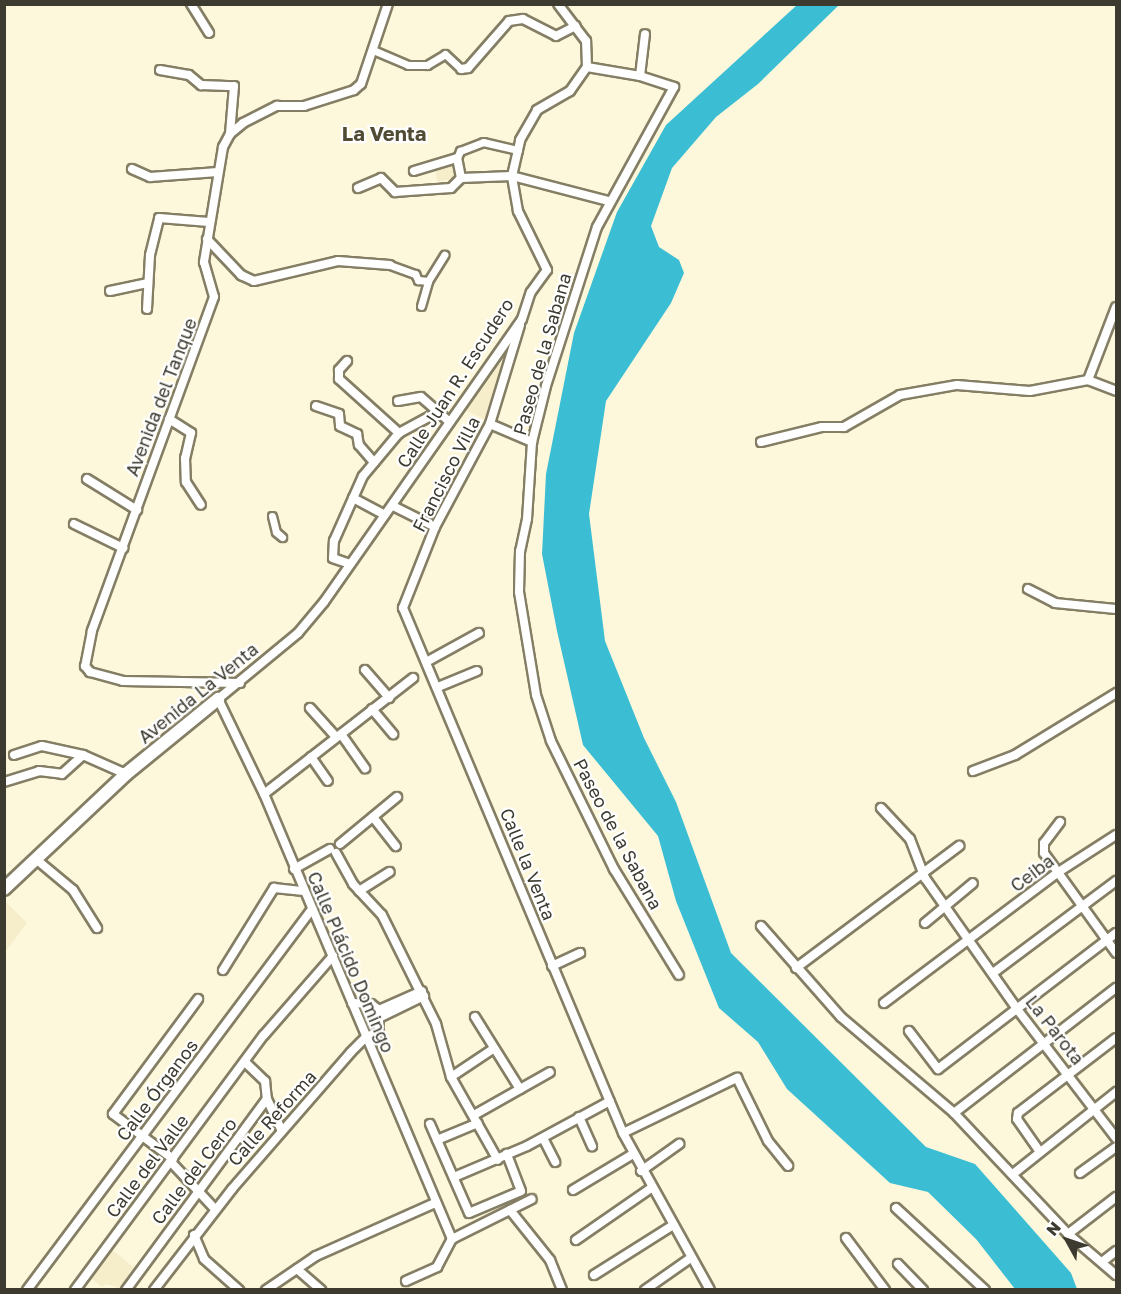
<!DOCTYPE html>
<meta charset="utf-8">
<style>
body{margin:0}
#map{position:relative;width:1121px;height:1294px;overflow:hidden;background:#fdf7db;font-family:"Golos Text",sans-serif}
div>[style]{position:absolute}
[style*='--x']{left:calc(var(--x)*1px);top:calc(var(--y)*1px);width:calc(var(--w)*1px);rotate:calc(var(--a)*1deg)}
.built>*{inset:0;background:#f6edca;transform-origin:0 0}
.water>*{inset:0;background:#3bbed3}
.roads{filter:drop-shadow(2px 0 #847e65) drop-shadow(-2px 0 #847e65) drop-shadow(0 2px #847e65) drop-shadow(0 -2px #847e65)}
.pedestrian>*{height:7px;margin:-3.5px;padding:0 3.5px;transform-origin:3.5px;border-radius:3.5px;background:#fff}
.minor>*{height:8px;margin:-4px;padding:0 4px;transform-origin:4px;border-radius:4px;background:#fff}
.secondary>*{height:12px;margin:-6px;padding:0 6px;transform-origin:6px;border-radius:6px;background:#fff}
span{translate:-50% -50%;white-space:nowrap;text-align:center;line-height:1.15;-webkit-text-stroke:4.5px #fff;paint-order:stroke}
.street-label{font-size:18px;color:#3d3b30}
.neighbourhood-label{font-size:20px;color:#514b34;font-weight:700}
.frame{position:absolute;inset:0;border:6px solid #3d3b30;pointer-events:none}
.north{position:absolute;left:1037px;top:1210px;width:60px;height:60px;-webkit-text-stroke:4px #fff;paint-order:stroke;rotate:310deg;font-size:16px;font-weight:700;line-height:24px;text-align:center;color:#3d3b30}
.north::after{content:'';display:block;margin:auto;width:21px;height:27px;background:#3d3b30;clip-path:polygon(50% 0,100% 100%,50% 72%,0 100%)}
</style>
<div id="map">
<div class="built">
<div style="left:456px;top:161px;width:17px;height:22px;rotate:80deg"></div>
<div style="clip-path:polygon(493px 361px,507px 367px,490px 422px,461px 408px)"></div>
<div style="clip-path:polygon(5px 901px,27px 923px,5px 952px,4px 902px)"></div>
<div style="clip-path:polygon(111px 1249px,136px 1269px,122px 1289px,106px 1284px,102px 1287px,89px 1277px)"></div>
</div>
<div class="water">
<div style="clip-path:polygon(797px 5px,839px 5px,758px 84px,716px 117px,672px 168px,651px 226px,659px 247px,679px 260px,684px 273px,671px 303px,606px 401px,589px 514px,605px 641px,644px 738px,676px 802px,731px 953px,926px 1147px,975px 1164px,1071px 1273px,1077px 1289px,1015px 1289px,976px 1239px,928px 1192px,890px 1183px,787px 1089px,758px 1042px,719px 1008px,676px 901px,658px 836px,583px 745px,557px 631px,542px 554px,546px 474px,574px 333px,617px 212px,666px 125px)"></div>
</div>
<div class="roads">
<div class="pedestrian">
<div style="--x:373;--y:50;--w:38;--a:23"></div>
<div style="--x:408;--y:65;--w:19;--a:0"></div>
<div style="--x:427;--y:65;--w:21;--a:-31"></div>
<div style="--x:445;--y:54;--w:22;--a:43"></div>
<div style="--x:457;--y:158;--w:8;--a:-67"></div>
<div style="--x:460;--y:151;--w:25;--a:-21"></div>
<div style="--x:483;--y:142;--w:36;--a:13"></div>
<div style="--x:390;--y:265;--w:27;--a:20"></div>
<div style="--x:415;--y:274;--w:7;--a:63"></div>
<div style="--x:418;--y:280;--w:10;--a:6"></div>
<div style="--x:421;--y:306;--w:26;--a:-74"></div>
<div style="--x:428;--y:281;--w:31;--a:-58"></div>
<div style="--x:272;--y:516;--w:16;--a:76"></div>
<div style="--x:276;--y:532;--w:8;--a:40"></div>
</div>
<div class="minor">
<div style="--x:191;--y:4;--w:34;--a:58"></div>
<div style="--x:587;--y:67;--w:54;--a:9.6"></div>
<div style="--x:640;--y:76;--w:36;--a:18"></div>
<div style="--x:674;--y:87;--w:160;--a:118.8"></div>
<div style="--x:597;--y:227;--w:167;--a:107.8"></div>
<div style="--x:546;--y:386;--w:58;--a:104"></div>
<div style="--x:532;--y:442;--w:77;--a:93.7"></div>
<div style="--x:527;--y:519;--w:33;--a:102"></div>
<div style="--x:520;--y:551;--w:41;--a:91.4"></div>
<div style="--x:519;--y:592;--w:104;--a:80.6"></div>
<div style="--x:536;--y:695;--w:48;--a:71.9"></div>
<div style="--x:551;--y:741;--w:143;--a:63.8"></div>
<div style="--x:614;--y:869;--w:124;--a:58.5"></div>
<div style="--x:461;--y:69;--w:7;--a:-8"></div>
<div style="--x:468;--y:68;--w:62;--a:-48.9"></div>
<div style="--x:509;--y:21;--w:14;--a:-8"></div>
<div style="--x:523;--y:19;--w:37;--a:27"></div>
<div style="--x:556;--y:36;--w:22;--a:-27"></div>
<div style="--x:160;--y:70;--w:29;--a:10"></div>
<div style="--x:189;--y:75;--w:16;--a:40"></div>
<div style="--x:201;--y:85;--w:33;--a:2"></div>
<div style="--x:234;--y:86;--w:48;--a:94.8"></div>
<div style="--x:230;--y:134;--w:15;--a:118"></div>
<div style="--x:223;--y:147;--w:117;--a:99.4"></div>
<div style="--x:204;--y:262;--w:36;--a:74"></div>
<div style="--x:214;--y:297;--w:356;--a:110.1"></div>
<div style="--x:92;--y:631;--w:36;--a:101"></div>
<div style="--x:85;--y:666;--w:8;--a:50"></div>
<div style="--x:90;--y:672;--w:34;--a:15"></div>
<div style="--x:123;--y:681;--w:117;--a:1"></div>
<div style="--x:640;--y:76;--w:42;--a:-83.2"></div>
<div style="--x:230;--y:134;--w:17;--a:-40"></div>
<div style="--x:243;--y:123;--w:38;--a:-27"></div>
<div style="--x:277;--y:106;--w:27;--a:0"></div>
<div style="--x:304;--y:106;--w:52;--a:-17.7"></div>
<div style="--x:354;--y:90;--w:9;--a:-41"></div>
<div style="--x:361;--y:84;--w:84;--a:-71.4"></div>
<div style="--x:132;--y:169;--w:20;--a:24"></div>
<div style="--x:150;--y:177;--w:68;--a:-4.2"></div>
<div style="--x:461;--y:178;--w:51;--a:-2.2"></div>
<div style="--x:512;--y:176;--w:100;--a:14.5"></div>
<div style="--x:358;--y:188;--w:25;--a:-23"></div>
<div style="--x:381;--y:178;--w:20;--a:45"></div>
<div style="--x:395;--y:192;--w:56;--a:-4.1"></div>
<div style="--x:451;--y:188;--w:14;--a:-45"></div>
<div style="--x:461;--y:178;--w:20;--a:-101"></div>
<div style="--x:457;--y:158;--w:45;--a:163.2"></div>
<div style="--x:207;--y:239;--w:50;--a:46.6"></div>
<div style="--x:241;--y:275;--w:14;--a:25"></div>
<div style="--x:254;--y:281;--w:86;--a:-13.4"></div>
<div style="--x:338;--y:261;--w:52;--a:4.4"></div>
<div style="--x:110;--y:291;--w:39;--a:-12"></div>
<div style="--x:147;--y:309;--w:54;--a:-86.8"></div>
<div style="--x:150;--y:255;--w:38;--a:-76"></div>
<div style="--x:159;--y:218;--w:50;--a:4.6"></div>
<div style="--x:520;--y:325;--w:103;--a:106.9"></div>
<div style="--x:490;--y:424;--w:117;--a:118.1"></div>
<div style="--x:435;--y:527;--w:87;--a:111.6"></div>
<div style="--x:403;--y:608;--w:569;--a:67.26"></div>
<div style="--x:623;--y:1133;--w:179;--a:61"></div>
<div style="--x:347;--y:361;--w:12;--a:132"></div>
<div style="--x:339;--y:370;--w:9;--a:90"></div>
<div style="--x:339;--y:379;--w:81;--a:42"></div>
<div style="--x:1088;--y:380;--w:78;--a:-69"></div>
<div style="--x:398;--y:401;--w:23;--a:-10"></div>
<div style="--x:421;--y:397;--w:38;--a:41"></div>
<div style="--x:316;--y:406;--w:24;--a:19"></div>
<div style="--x:339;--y:414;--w:12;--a:85"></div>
<div style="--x:340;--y:426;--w:19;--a:25"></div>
<div style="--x:357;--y:434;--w:11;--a:80"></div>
<div style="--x:359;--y:445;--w:23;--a:49"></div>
<div style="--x:169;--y:419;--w:26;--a:32"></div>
<div style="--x:191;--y:433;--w:26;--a:103"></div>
<div style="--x:185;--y:458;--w:24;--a:88"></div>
<div style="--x:186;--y:482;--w:27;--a:57"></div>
<div style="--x:490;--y:424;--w:46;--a:23.2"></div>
<div style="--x:761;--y:442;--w:63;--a:-13.8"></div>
<div style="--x:822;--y:427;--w:22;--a:0"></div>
<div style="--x:844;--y:427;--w:64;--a:-29.7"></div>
<div style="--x:900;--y:395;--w:58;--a:-10"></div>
<div style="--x:957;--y:385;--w:73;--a:4.7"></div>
<div style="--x:1030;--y:391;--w:59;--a:-10.7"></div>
<div style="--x:1088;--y:380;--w:30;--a:21"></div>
<div style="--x:87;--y:479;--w:59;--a:31.8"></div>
<div style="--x:353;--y:498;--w:36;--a:28"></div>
<div style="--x:393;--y:506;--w:47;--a:26.6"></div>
<div style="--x:74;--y:524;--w:55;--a:26.1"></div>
<div style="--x:350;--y:564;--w:18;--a:-161"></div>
<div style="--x:333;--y:558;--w:17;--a:-87"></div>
<div style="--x:334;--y:541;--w:71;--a:-66"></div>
<div style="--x:363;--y:476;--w:56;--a:-50.1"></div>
<div style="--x:399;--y:433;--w:44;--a:-28.3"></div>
<div style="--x:1028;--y:589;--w:30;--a:27"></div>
<div style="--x:1055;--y:603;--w:61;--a:5.6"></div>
<div style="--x:428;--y:661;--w:58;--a:-28.8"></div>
<div style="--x:365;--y:670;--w:37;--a:49"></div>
<div style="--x:438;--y:687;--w:42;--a:-22.3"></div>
<div style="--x:310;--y:708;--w:39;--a:48"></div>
<div style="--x:372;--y:709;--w:33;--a:50"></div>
<div style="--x:341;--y:734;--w:42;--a:54.8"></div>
<div style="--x:14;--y:755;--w:29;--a:-18"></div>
<div style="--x:42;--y:746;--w:42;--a:12.4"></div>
<div style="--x:83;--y:755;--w:47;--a:23.8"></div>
<div style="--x:311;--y:757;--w:29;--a:55"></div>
<div style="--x:973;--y:771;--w:45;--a:-20.9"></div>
<div style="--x:1015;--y:755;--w:119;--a:-31.5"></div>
<div style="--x:4;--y:782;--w:37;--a:-17"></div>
<div style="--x:39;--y:771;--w:23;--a:7"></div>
<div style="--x:62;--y:774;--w:28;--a:-42"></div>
<div style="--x:264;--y:794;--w:189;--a:-37.9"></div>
<div style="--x:881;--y:808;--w:42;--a:46.9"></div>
<div style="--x:910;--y:839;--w:42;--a:69"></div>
<div style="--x:925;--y:878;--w:160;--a:54.9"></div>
<div style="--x:1017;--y:1009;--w:163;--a:52.5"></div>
<div style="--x:373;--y:817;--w:37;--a:52"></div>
<div style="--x:1060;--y:822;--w:26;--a:127"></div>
<div style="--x:1044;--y:843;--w:10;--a:90"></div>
<div style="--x:1044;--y:853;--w:123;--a:54.2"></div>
<div style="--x:340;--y:844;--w:74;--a:-39.5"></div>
<div style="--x:336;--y:853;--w:35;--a:61"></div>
<div style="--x:353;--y:884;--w:42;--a:46.9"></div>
<div style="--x:382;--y:915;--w:122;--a:63.6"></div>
<div style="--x:436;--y:1024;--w:55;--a:74.2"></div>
<div style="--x:451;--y:1077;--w:95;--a:60.5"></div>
<div style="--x:37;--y:860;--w:47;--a:39.8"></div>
<div style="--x:73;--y:890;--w:45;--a:57.7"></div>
<div style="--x:294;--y:869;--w:41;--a:-29.1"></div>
<div style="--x:359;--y:891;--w:36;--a:-32"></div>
<div style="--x:925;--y:923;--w:62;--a:-39.8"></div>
<div style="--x:761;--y:926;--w:121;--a:48.7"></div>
<div style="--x:841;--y:1017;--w:148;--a:40.3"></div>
<div style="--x:954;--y:1113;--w:166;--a:46.7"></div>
<div style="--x:1068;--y:1234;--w:63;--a:40.5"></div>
<div style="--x:552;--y:966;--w:31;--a:-25"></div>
<div style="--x:796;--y:968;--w:204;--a:-36.8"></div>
<div style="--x:223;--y:970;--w:97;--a:-58.1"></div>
<div style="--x:274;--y:888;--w:30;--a:6"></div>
<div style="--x:993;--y:973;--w:154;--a:-36.8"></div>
<div style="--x:352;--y:1003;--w:19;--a:3"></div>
<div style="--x:371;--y:1004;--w:10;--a:37"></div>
<div style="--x:884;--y:1003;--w:216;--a:-36.9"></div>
<div style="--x:1057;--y:873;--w:70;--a:-32.8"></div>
<div style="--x:379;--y:1010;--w:47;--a:-23.8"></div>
<div style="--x:381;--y:1017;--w:48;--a:-26"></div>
<div style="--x:475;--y:1017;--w:85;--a:58"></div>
<div style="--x:909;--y:1031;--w:48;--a:52.7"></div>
<div style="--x:938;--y:1069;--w:224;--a:-37.4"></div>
<div style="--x:245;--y:1062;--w:28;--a:44"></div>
<div style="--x:265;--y:1081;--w:18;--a:84"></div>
<div style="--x:267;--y:1099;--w:35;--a:65"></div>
<div style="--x:451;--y:1077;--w:50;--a:-33.7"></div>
<div style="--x:954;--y:1113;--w:205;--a:-37.7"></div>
<div style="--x:474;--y:1115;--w:87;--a:-29.5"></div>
<div style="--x:579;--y:1117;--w:32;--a:66"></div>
<div style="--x:430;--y:1124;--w:97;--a:66.3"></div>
<div style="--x:469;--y:1213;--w:56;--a:-22.9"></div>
<div style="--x:521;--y:1191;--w:40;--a:-111"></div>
<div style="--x:623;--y:1133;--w:127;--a:-25.8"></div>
<div style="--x:737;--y:1078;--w:70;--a:63.8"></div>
<div style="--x:768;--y:1141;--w:32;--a:51"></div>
<div style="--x:543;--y:1138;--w:27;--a:63"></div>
<div style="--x:437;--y:1140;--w:44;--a:-22.5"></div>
<div style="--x:1040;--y:1152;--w:40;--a:-124.9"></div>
<div style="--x:1017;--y:1119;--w:6;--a:-81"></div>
<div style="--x:1018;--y:1113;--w:123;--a:-37.4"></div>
<div style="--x:173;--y:1159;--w:75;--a:-143.1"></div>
<div style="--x:113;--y:1114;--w:143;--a:-53.5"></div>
<div style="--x:171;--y:1162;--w:64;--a:46.9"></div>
<div style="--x:641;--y:1171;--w:47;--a:-35.4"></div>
<div style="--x:1080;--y:1173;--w:44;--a:-35.8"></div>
<div style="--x:1013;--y:1174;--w:132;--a:-38.5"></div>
<div style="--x:454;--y:1177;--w:79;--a:-23"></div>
<div style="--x:527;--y:1146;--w:94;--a:-28.5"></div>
<div style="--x:573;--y:1190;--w:70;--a:-31"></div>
<div style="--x:896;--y:1208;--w:121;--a:42.7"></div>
<div style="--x:510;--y:1210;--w:64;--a:51.3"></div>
<div style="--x:550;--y:1260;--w:32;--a:68"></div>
<div style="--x:1068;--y:1234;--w:61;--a:-37.6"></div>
<div style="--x:194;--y:1235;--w:26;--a:67"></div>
<div style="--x:204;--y:1259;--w:47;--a:41.5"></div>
<div style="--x:846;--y:1238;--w:65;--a:53.1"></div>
<div style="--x:452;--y:1239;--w:483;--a:-112.9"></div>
<div style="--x:264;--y:794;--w:106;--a:-115.8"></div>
<div style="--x:218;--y:699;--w:104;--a:-39.5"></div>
<div style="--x:298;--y:633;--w:40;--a:-50"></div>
<div style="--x:324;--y:602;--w:345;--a:-55"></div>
<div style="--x:522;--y:319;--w:28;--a:-72"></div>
<div style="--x:531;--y:292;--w:27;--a:-54"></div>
<div style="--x:547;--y:270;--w:66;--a:-116.2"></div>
<div style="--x:518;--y:211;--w:36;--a:-100"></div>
<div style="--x:512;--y:176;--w:37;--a:-77"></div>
<div style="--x:520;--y:140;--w:34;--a:-60"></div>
<div style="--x:537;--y:110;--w:38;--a:-30"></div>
<div style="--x:570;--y:91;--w:29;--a:-55"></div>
<div style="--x:587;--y:67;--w:26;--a:-92"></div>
<div style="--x:586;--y:41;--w:46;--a:-127.1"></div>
<div style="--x:576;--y:1240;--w:91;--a:-34.7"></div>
<div style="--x:1102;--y:1262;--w:18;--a:-38"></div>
<div style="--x:898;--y:1264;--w:36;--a:46"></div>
<div style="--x:297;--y:1269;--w:32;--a:41"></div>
<div style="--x:594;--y:1275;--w:93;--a:-32.3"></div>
<div style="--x:406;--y:1281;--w:34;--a:-24"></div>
<div style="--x:437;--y:1267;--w:32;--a:-62"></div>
<div style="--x:452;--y:1239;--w:89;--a:-26.6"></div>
<div style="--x:27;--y:1290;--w:476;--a:-53.2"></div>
<div style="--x:75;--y:1290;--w:317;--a:-53.5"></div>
<div style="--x:264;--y:1035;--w:105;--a:-48.9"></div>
<div style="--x:126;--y:1290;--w:237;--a:-53.6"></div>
<div style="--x:154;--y:1290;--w:128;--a:-52.3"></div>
<div style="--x:232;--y:1189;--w:181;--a:-49"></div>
<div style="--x:351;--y:1052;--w:21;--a:-45"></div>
<div style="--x:366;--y:1037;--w:14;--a:-21"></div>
<div style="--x:379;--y:1032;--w:22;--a:-90"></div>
<div style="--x:266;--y:1290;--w:60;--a:-34.2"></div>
<div style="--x:316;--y:1256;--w:130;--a:-24"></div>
<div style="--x:645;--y:1290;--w:57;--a:-35.1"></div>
</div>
<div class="secondary">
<div style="--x:4;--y:889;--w:168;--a:-43.3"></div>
<div style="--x:126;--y:774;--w:119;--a:-39.2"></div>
</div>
</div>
<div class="street-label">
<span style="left:542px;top:354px;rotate:-74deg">Paseo de la Sabana</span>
<span style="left:455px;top:383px;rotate:-57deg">Calle Juan R. Escudero</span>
<span style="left:161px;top:397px;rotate:-69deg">Avenida del Tanque</span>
<span style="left:446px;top:474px;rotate:-63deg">Francisco Villa</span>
<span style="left:198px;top:693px;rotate:-39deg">Avenida La Venta</span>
<span style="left:618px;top:834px;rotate:62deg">Paseo de la Sabana</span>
<span style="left:528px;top:864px;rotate:68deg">Calle la Venta</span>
<span style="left:1032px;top:873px;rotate:-37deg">Ceiba</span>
<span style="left:351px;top:962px;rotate:67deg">Calle Plácido Domingo</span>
<span style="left:1055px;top:1030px;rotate:52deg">La Parota</span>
<span style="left:157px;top:1090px;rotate:-53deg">Calle Órganos</span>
<span style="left:272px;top:1118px;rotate:-48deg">Calle Reforma</span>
<span style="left:147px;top:1166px;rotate:-53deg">Calle del Valle</span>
<span style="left:194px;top:1171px;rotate:-53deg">Calle del Cerro</span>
</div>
<div class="neighbourhood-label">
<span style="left:384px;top:133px">La Venta</span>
</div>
<div class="frame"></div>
<div class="north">N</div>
</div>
